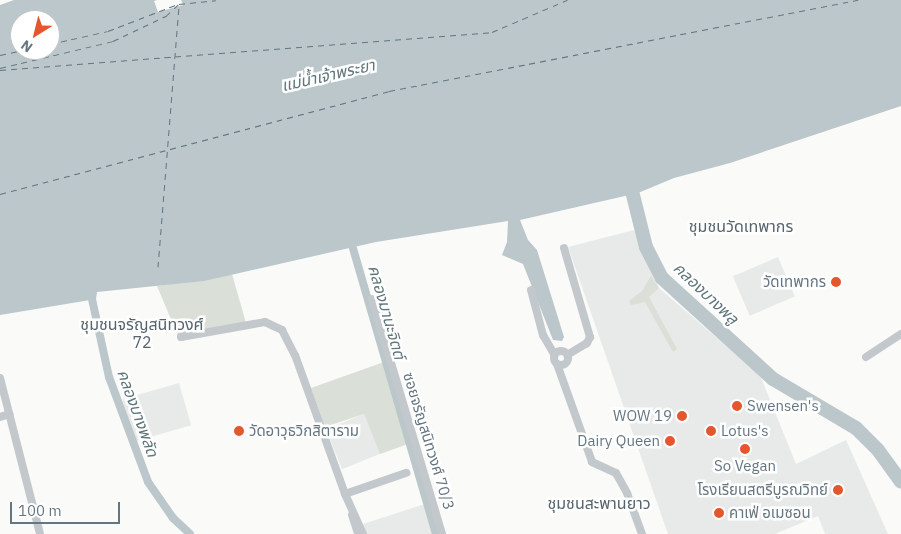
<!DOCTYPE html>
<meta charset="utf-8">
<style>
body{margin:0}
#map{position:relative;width:901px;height:534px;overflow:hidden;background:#fafaf8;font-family:"IBM Plex Sans","Noto Sans Thai",sans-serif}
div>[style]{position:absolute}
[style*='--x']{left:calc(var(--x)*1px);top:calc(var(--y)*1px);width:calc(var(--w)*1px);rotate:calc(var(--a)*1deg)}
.built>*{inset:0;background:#e8e9e9;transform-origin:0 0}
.green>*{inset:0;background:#dadfd7}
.water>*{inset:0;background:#bbc7cb}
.canal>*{height:8px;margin:-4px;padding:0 4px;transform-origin:4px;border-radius:4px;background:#bbc7cb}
.river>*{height:14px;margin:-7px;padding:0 7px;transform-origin:7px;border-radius:7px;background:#bbc7cb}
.ferry>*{height:1px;margin-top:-0.5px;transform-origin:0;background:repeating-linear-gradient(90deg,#60757c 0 6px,transparent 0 11px)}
.street>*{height:8px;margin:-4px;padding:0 4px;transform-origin:4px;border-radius:4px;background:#c3c8cc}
.street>.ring{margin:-4px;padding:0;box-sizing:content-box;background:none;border:8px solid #c3c8cc;border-radius:50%}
.dots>*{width:14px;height:14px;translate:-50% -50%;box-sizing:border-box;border:2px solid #fff;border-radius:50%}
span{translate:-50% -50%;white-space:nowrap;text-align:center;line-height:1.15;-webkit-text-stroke:5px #fff;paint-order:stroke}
.poi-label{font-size:15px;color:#657683}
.right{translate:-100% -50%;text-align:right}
.left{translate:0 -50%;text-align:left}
.street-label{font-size:15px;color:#657683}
.water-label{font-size:16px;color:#60757c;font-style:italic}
.neighbourhood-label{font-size:16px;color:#57646e}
.north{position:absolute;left:10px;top:10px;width:50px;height:50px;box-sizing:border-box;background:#fff;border:1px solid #c1c8cd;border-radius:50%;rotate:216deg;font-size:14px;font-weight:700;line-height:20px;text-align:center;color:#657683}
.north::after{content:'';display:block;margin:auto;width:18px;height:22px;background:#e4572e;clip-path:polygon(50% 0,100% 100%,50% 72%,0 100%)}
.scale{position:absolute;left:10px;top:502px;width:110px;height:22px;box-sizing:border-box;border:2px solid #657683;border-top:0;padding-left:6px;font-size:15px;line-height:18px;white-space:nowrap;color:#657683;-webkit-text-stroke:4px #fff;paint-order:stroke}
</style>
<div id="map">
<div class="built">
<div style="clip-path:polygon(634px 230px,659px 288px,760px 375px,796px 464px,846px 440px,888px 534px,825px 534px,818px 516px,775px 534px,668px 534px,568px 247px)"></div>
<div style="left:778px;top:257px;width:43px;height:49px;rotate:67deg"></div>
<div style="left:179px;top:383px;width:44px;height:59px;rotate:74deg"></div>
<div style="left:364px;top:414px;width:43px;height:41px;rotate:68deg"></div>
<div style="clip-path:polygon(425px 504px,434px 534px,366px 534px,363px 524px)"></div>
</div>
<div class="green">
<div style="clip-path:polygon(232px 274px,246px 323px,178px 336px,157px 286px)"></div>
<div style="clip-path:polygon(651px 276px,659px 288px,649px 297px,677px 349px,673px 352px,645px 302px,631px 305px,629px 301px,642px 291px)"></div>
<div style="clip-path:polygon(384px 362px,408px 444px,380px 454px,364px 414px,325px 427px,311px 388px)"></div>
</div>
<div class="water">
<div style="clip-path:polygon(evenodd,14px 0,157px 0,154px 1px,158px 12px,183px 5px,181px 0,901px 0,901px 106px,730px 163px,674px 178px,638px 193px,520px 220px,528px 240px,537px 250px,564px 337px,562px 341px,553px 340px,523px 264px,502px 255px,507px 242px,508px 221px,376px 242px,204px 281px,97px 292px,96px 299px,0 315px,0 5px,14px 0,20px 20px,50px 20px,50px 50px,20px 50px,20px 20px)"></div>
</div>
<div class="canal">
<div style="--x:350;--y:238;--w:308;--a:73.8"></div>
<div style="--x:90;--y:290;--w:89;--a:77.7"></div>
<div style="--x:109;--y:377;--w:112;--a:69.6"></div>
<div style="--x:148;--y:482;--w:44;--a:55.2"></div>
<div style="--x:173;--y:518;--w:23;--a:43"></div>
</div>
<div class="river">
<div style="--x:628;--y:175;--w:74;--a:76"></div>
<div style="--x:646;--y:247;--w:35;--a:63"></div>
<div style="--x:662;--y:278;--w:150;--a:42.3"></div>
<div style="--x:773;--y:379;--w:96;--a:30.6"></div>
<div style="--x:856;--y:428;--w:31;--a:45"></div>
<div style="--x:878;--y:450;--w:39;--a:54"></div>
</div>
<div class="ferry">
<div style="--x:50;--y:44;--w:59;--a:-12.6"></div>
<div style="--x:108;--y:31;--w:75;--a:-21.1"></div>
<div style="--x:0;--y:55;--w:24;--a:-12"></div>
<div style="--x:0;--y:68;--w:116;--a:-13.4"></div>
<div style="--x:113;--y:41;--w:59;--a:-25.3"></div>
<div style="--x:166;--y:16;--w:18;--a:-43"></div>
<div style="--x:179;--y:4;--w:37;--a:-6"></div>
<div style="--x:0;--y:70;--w:493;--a:-4.4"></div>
<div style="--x:492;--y:32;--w:82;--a:-23.1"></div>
<div style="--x:0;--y:194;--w:402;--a:-14.8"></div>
<div style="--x:389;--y:91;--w:478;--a:-11"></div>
<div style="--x:158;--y:267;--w:264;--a:-85.4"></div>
</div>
<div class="street">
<div style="--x:564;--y:248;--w:93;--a:73.7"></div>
<div style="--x:590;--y:337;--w:7;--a:117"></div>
<div style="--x:587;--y:343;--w:23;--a:149"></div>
<div style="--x:531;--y:290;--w:47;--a:75.1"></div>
<div style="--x:543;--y:335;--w:22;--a:60"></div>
<div style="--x:372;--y:299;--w:245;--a:73.4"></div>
<div style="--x:181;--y:337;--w:85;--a:-10.1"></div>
<div style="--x:265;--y:322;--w:19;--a:25"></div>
<div style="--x:282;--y:330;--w:28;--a:63"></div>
<div style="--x:295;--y:355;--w:148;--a:70.2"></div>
<div style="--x:345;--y:494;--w:44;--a:65.8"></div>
<div class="ring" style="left:554px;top:351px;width:6px;height:6px"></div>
<div style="--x:866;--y:357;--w:42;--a:-33.3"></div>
<div style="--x:557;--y:364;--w:104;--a:70.3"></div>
<div style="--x:592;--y:462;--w:26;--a:25"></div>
<div style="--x:616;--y:473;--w:23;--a:61"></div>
<div style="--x:627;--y:493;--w:44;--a:69.9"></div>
<div style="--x:0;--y:378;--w:161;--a:75.6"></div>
<div style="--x:0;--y:417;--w:10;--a:-17"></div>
<div style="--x:345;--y:494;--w:65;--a:-19"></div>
<div style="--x:352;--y:515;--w:20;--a:72"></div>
</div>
<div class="dots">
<div style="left:836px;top:282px;background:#e4572e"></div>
<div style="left:737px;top:406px;background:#e4572e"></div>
<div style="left:682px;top:416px;background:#e4572e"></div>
<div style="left:239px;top:431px;background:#e4572e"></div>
<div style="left:711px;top:431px;background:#e4572e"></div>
<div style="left:670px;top:441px;background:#e4572e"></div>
<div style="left:745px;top:449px;background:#e4572e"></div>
<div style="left:838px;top:490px;background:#e4572e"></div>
<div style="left:719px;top:513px;background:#e4572e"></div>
</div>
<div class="poi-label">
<span class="right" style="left:826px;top:282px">วัดเทพากร</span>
<span class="left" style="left:747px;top:406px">Swensen's</span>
<span class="right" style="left:672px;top:416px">WOW 19</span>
<span class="left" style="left:249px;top:431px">วัดอาวุธวิกสิตาราม</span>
<span class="left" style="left:721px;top:431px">Lotus's</span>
<span class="right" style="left:660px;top:441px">Dairy Queen</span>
<span style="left:745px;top:466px">So Vegan</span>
<span class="right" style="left:828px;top:490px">โรงเรียนสตรีบูรณวิทย์</span>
<span class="left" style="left:729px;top:513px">คาเฟ่ อเมซอน</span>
</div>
<div class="street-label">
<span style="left:429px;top:441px;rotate:73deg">ซอยจรัญสนิทวงศ์ 70/3</span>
</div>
<div class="water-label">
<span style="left:328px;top:75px;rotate:-13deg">แม่น้ำเจ้าพระยา</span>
<span style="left:706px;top:293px;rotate:43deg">คลองบางพลู</span>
<span style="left:387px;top:312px;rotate:74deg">คลองมานะจิตต์</span>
<span style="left:138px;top:413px;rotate:70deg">คลองบางพลัด</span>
</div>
<div class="neighbourhood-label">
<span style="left:741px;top:226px">ชุมชนวัดเทพากร</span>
<span style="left:142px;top:333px">ชุมชนจรัญสนิทวงศ์<br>72</span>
<span style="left:599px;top:503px">ชุมชนสะพานยาว</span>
</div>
<div class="north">N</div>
<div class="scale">100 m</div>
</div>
